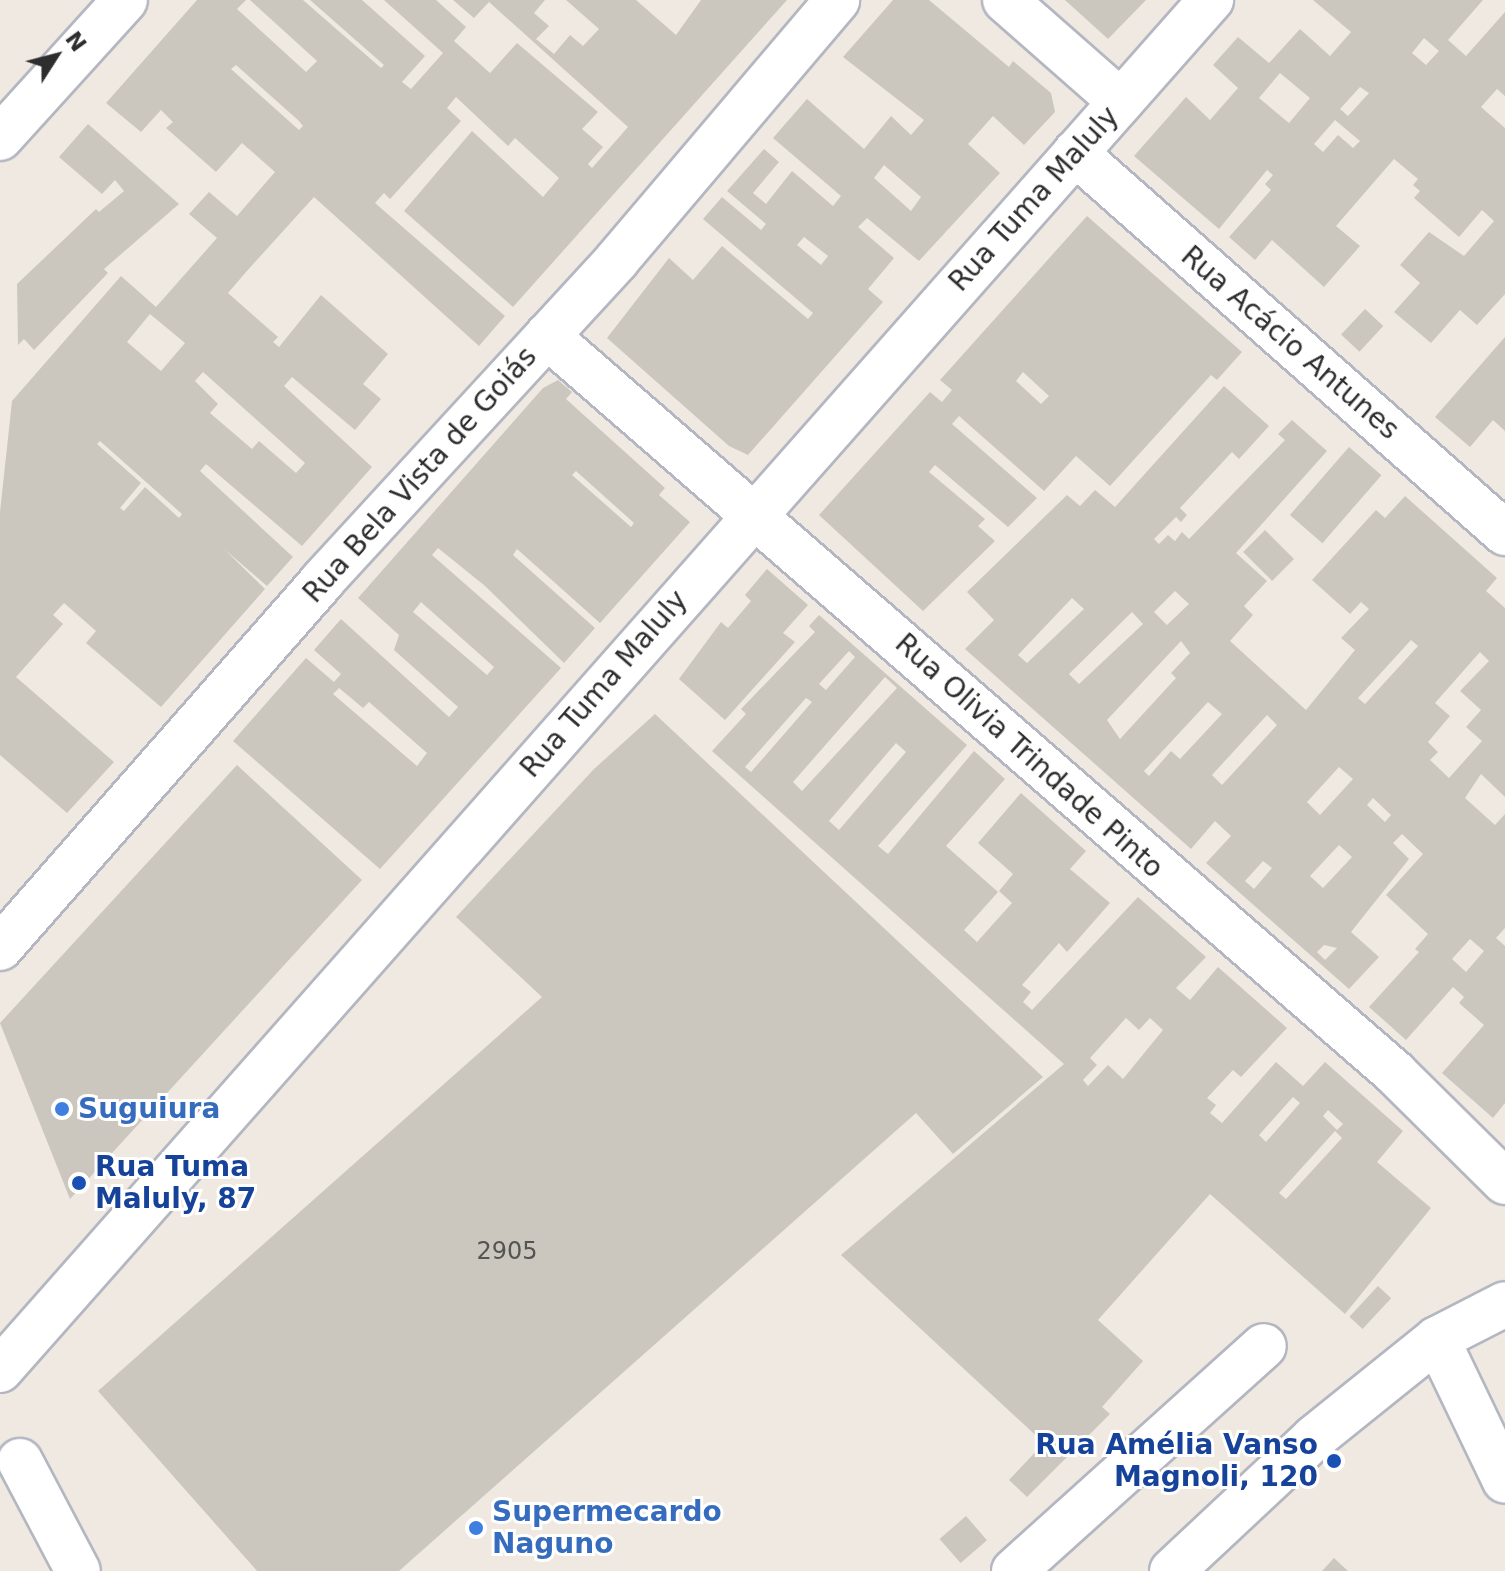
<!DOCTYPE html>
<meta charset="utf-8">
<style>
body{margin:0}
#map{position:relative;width:1505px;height:1571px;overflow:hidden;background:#efe9e1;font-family:"DejaVu Sans",sans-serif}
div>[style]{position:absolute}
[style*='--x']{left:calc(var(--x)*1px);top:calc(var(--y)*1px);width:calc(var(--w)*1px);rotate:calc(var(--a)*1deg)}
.building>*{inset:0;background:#cbc7bf;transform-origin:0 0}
.roads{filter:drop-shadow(2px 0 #b4b7c1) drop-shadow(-2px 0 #b4b7c1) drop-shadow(0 2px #b4b7c1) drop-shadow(0 -2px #b4b7c1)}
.minor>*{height:44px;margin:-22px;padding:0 22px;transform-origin:22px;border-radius:22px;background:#fff}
.dots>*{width:22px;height:22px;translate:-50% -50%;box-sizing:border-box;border:4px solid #fff;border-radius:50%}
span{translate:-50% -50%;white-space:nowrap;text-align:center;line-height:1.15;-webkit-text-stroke:6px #fff;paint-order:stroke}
.number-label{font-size:24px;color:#555452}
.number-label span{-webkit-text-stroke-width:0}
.street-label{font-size:28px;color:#2e2e2e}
.shop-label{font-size:28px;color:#366cbe;font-weight:700}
.left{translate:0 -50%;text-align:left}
.transit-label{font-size:28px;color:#164399;font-weight:700}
.right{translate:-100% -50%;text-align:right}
.north{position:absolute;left:16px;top:16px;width:80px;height:80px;-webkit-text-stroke:6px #fff;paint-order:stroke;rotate:54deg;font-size:22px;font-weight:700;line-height:32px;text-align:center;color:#2e2e2e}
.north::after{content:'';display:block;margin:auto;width:28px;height:36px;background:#2e2e2e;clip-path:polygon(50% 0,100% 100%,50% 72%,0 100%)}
</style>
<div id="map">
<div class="building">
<div style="clip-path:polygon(evenodd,197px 0,246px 0,237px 9px,306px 72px,317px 61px,250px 0,303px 0,381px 68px,384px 65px,310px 0,362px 0,425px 56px,402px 82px,411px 89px,443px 53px,384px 0,436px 0,466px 27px,454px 41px,490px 73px,517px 43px,598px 112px,582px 129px,603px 147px,588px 164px,592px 168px,628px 127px,489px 2px,474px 18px,453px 0,545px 0,534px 13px,549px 26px,536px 39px,554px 54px,570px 35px,583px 46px,599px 29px,566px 0,636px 0,676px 35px,701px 0,787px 0,513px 307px,404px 211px,472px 131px,543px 197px,559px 178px,515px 138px,508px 146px,456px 97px,447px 108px,461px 121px,390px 199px,384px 193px,375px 203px,505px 316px,479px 346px,314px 197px,246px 272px,228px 293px,278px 337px,273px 342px,279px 347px,321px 295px,388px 354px,363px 384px,381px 399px,355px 430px,292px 377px,284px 386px,372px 467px,302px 546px,206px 464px,200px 471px,293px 557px,267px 586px,224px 549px,265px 589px,161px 707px,86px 643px,96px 631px,64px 603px,53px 615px,63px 624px,16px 677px,114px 762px,67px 813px,0 755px,0 512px,12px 401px,121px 276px,156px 307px,217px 238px,189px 214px,209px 192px,237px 216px,275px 172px,242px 143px,216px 172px,166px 128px,173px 122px,161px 110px,141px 132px,106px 103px,197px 0,236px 65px,298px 120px,303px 126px,299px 130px,231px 69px,236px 65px,197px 0,150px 314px,185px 343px,161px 371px,127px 342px,150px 314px,197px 0,203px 372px,305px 463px,296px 473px,259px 441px,252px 449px,210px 413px,218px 404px,195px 381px,203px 372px,197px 0,100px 441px,182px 514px,179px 518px,145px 487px,124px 511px,120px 508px,141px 483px,97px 444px,100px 441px)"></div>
<div style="clip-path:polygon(evenodd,893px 0,929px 0,1009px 67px,1013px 61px,1051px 93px,1055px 112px,1024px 145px,993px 116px,968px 144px,1000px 173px,919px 261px,867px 218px,858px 227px,894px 258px,868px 289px,883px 302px,748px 455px,729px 446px,607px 338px,669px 258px,693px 280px,722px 246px,808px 319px,813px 313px,703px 219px,722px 197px,761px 230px,766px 224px,727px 191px,764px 149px,779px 162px,753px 193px,766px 204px,792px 171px,833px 206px,841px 196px,773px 138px,807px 99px,864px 149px,891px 116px,911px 135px,924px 120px,843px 57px,893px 0,884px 165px,921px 197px,911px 211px,874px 178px,884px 165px,893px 0,804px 237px,828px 256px,821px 265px,797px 245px,804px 237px)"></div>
<div style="clip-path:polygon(1065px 0,1146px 0,1108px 39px)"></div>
<div style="clip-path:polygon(evenodd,1313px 0,1483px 0,1448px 40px,1466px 56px,1505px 12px,1505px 96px,1497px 89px,1481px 107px,1505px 128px,1505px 294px,1477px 325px,1460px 310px,1431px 343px,1394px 312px,1420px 283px,1400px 265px,1429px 232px,1464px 256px,1494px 221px,1482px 210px,1459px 237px,1414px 198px,1420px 191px,1413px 185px,1418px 179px,1394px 159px,1336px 226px,1360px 246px,1324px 287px,1272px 240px,1255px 260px,1229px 237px,1271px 190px,1265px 184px,1273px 175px,1267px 170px,1219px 229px,1134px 156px,1186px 97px,1210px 120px,1238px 88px,1213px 65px,1238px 37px,1269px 63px,1300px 29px,1330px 56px,1351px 32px,1313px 0,1424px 38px,1439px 51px,1426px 65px,1412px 53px,1424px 38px,1313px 0,1280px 73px,1310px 98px,1289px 123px,1259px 98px,1280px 73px,1313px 0,1360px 87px,1369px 93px,1348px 116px,1340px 109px,1360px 87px,1313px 0,1335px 120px,1360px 141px,1353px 148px,1338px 135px,1323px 152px,1314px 144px,1335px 120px)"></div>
<div style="clip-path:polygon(88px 124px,179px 204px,104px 269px,108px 273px,34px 350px,24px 339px,18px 345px,17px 284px,96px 209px,99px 212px,124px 191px,115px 180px,102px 194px,59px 157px)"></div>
<div style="clip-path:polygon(evenodd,1087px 216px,1242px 352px,1217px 380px,1211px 375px,1110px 486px,1076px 456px,1044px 491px,959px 416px,952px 424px,1037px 498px,1008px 527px,935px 465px,929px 472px,985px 519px,978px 526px,995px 541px,923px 611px,819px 515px,930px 392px,942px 402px,952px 390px,940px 380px,1087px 216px,1023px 372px,1049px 396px,1041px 404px,1016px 381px,1023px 372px)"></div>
<div style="left:1365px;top:309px;width:25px;height:35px;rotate:43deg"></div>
<div style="clip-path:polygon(1505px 337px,1505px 431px,1493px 420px,1470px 447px,1435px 417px)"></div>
<div style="clip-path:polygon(evenodd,558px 380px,572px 392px,566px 399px,665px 488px,659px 495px,690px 522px,600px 623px,517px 549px,513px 555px,595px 628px,564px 663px,485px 586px,438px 548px,432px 555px,561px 668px,380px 869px,233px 741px,306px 658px,334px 682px,341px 674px,314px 650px,341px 619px,449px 717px,458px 707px,394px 650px,399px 635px,358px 598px,543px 388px,558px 380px,576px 471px,634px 523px,631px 527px,572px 475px,576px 471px,558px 380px,421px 602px,494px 667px,487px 675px,413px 612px,421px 602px,558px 380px,339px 688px,363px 708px,369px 702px,427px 753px,417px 766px,333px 694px,339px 688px)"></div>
<div style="clip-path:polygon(evenodd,1224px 386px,1269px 426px,1239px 459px,1232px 452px,1180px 508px,1187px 515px,1181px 522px,1176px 517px,1154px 539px,1159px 544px,1168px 535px,1175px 541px,1182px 532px,1189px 539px,1285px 440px,1278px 434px,1292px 420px,1327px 451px,1236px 553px,1267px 581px,1244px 606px,1253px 615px,1230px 641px,1306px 710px,1355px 650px,1341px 638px,1369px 609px,1361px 602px,1350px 614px,1312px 580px,1376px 510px,1385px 518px,1405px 496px,1497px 578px,1486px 591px,1505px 608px,1505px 797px,1481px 774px,1465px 798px,1495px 825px,1505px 814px,1505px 928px,1496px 938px,1505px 946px,1505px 1103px,1493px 1118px,1442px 1073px,1484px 1025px,1459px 1003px,1464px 997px,1453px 987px,1406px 1040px,1369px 1007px,1419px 952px,1415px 949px,1428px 934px,1386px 895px,1423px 854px,1402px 834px,1393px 843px,1409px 859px,1351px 932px,1379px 957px,1349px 989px,1206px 863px,1231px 836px,1215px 821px,1191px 849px,965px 649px,994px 620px,967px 592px,1067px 495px,1080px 506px,1095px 490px,1115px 507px,1224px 386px,1175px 591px,1189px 604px,1167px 625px,1154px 612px,1175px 591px,1224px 386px,1072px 598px,1084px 609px,1027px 663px,1018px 655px,1072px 598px,1224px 386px,1132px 612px,1143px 624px,1079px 684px,1069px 674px,1132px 612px,1224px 386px,1411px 640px,1418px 646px,1365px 704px,1358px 698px,1411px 640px,1224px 386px,1181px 641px,1190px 653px,1171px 673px,1176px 678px,1120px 739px,1107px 720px,1181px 641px,1224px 386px,1480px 652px,1489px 661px,1460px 691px,1481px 710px,1466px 727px,1482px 741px,1449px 778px,1430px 760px,1438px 752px,1428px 742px,1450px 716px,1435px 703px,1480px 652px,1224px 386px,1208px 702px,1222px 714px,1180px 759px,1171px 751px,1149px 776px,1144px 771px,1208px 702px,1224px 386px,1267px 715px,1277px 725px,1222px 785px,1212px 775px,1267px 715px,1224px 386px,1339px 767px,1353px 779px,1320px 815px,1307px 802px,1339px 767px,1224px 386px,1373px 798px,1391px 815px,1385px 822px,1367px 805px,1373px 798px,1224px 386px,1339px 845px,1352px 857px,1323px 888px,1310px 876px,1339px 845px,1224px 386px,1263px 861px,1272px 868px,1254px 889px,1245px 881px,1263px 861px,1224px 386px,1470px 939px,1484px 951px,1466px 972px,1452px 959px,1470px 939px,1224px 386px,1324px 945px,1337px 948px,1325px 960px,1317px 952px,1324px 945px)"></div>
<div style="left:1349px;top:447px;width:43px;height:90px;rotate:41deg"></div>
<div style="left:1265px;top:530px;width:41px;height:31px;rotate:45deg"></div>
<div style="clip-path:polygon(767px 569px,808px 605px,783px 633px,795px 642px,725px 720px,679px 679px,721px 622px,728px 628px,751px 601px,745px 595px)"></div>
<div style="clip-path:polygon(evenodd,819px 615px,967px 745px,878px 846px,888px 854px,974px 751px,1005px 779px,946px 846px,998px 892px,964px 930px,977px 942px,1012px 903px,999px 891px,1013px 874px,978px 843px,1021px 793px,1086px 851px,1070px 869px,1110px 903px,1067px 952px,1059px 943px,1022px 985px,1031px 992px,1023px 1002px,1032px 1010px,1138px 897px,1206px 957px,1176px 988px,1190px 1000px,1218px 967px,1287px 1028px,1241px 1077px,1233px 1070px,1207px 1098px,1216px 1105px,1210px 1113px,1222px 1123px,1276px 1062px,1303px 1086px,1325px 1062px,1403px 1131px,1377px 1162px,1431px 1208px,1345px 1314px,1210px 1194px,1098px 1320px,1143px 1361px,1102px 1407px,1110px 1414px,1027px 1497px,1009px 1480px,1044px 1443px,841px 1255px,1064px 1064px,712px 751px,746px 714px,741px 709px,815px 632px,809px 626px,819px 615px,849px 651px,855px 657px,826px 690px,819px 684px,849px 651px,819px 615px,885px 677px,897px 688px,802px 791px,793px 782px,885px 677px,819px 615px,806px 698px,812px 702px,751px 772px,745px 767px,806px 698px,819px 615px,896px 743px,906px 752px,839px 830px,829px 821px,896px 743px,819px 615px,1126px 1018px,1139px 1030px,1150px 1018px,1163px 1030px,1123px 1079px,1108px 1065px,1088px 1086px,1083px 1080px,1097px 1065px,1090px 1058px,1126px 1018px,819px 615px,1293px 1097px,1300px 1103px,1266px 1142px,1259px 1135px,1293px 1097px,819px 615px,1328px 1110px,1343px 1124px,1337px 1130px,1323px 1116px,1328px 1110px,819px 615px,1335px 1131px,1342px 1138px,1286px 1199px,1279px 1193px,1335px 1131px)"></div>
<div style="clip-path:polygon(655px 714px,1043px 1077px,953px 1154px,916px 1113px,399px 1571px,257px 1571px,98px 1391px,542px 997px,456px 917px,594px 769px)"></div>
<div style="clip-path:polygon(237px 765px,362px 880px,70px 1199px,0 1023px)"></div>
<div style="left:1378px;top:1286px;width:18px;height:42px;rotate:43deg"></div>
<div style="left:966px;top:1516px;width:32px;height:35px;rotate:49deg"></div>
<div style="clip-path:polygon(1334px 1558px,1348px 1571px,1322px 1571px)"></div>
</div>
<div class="roads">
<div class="minor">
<div style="--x:1005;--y:0;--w:154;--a:41.3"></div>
<div style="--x:0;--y:138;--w:186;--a:-47.8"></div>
<div style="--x:1075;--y:153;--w:574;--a:41.47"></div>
<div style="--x:547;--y:336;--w:1124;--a:40.99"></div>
<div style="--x:1395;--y:1073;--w:155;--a:44.7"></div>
<div style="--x:0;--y:948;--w:488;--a:-48.7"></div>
<div style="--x:322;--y:581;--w:435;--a:-47.4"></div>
<div style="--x:616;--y:261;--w:342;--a:-49.7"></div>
<div style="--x:1437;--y:1339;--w:157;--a:64.4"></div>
<div style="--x:0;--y:1370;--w:1829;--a:-48.53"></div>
<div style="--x:20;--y:1461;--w:124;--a:62.2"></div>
<div style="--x:1014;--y:1571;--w:336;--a:-42"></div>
<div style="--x:1172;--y:1571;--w:195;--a:-43.1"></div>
<div style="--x:1314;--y:1438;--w:158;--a:-38.8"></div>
<div style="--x:1437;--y:1339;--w:76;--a:-27.2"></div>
</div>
</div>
<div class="dots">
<div style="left:62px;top:1109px;background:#3f7fe0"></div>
<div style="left:79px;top:1183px;background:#1a4fb4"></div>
<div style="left:1334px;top:1461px;background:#1a4fb4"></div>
<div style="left:476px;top:1528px;background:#3f7fe0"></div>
</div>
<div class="number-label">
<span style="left:507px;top:1252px">2905</span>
</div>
<div class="street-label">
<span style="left:1034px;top:199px;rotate:-48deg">Rua Tuma Maluly</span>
<span style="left:1290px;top:343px;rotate:41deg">Rua Acácio Antunes</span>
<span style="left:420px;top:475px;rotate:-48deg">Rua Bela Vista de Goiás</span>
<span style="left:604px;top:684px;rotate:-49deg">Rua Tuma Maluly</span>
<span style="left:1029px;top:756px;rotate:42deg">Rua Olivia Trindade Pinto</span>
</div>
<div class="shop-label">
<span class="left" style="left:78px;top:1109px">Suguiura</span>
<span class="left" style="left:492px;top:1528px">Supermecardo<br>Naguno</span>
</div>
<div class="transit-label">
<span class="left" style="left:95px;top:1183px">Rua Tuma<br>Maluly, 87</span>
<span class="right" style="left:1318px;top:1461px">Rua Amélia Vanso<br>Magnoli, 120</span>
</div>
<div class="north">N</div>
</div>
